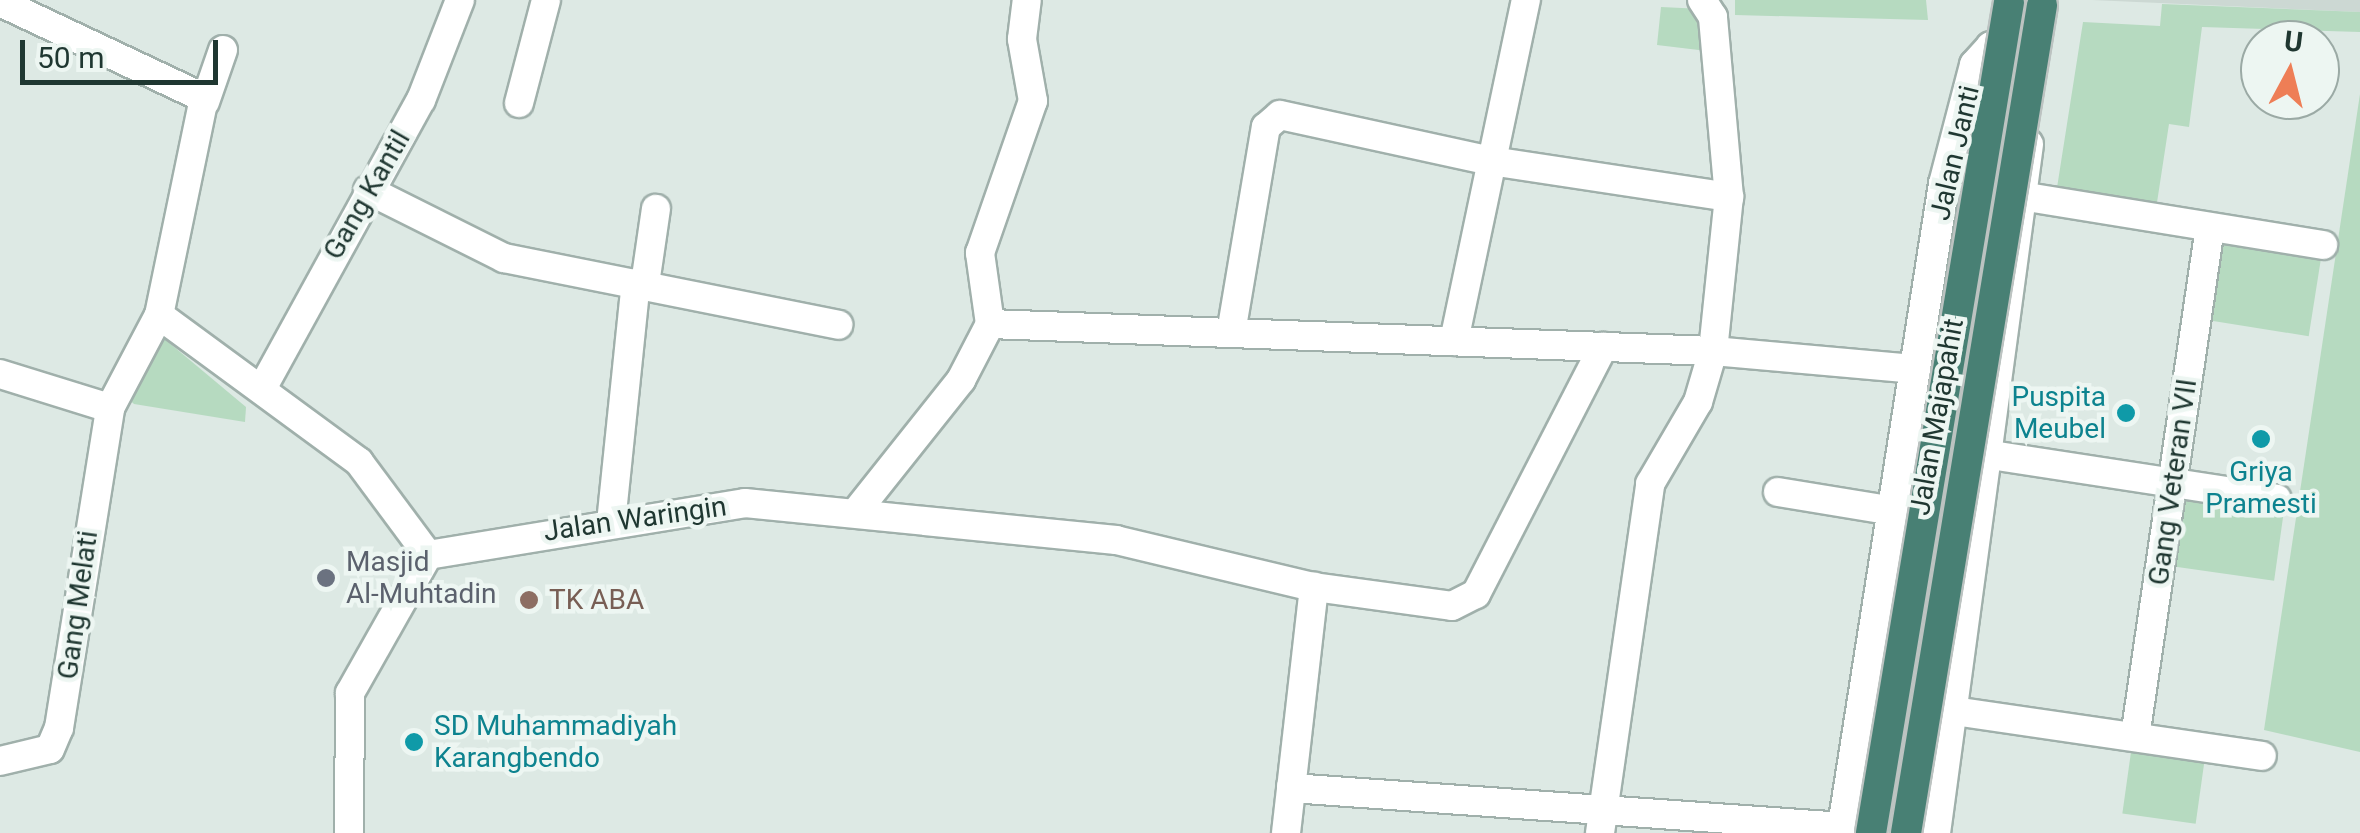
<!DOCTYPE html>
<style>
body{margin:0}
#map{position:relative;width:2360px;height:833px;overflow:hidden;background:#dde9e4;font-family:Roboto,sans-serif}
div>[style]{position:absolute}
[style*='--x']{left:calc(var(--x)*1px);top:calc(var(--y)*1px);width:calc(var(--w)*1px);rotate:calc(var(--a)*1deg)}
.built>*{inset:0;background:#ccd8d3}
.green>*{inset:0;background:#b6dac0;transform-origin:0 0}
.roads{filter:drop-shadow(2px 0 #a0b0ab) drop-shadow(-2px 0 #a0b0ab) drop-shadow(0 2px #a0b0ab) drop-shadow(0 -2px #a0b0ab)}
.minor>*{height:28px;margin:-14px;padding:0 14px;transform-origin:14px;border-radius:14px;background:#fff}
.tertiary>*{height:30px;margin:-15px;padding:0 15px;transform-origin:15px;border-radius:15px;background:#fff}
.bridges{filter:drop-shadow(2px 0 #bcc3c1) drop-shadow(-2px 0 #bcc3c1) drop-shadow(0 2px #bcc3c1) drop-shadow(0 -2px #bcc3c1)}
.trunk-bridge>*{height:30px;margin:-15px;padding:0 15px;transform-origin:15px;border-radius:15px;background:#488074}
.dots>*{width:28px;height:28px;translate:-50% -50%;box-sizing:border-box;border:5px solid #edf6f2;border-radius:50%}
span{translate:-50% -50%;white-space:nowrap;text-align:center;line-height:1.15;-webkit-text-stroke:9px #edf6f2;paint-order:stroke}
.street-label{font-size:28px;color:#1f3731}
.culture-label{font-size:28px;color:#0d838f}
.right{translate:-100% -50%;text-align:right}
.left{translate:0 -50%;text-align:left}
.worship-label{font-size:28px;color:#5b616d}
.education-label{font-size:28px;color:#785e54}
.north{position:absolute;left:2240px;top:20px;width:100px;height:100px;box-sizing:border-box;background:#edf6f2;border:2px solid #9baaa5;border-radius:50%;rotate:7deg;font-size:28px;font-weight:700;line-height:40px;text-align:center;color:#1f3731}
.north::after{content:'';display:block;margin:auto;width:35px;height:45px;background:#ee7e56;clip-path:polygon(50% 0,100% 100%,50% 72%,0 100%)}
.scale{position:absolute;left:20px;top:40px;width:198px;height:45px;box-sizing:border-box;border:5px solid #1f3731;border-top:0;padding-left:12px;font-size:30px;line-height:35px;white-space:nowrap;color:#1f3731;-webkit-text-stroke:8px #edf6f2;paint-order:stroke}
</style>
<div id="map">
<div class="built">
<div style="clip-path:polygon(2092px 0,2360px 0,2360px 12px)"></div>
</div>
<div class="green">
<div style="clip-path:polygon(1735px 0,1926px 0,1928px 20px,1735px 15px)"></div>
<div style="clip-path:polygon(2162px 4px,2360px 12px,2360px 32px,2202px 27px,2189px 127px,2169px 124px,2156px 209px,2056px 194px,2083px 22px,2160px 26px)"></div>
<div style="clip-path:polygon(1661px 7px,1703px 9px,1707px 51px,1657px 45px)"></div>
<div style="clip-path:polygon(2360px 94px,2360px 752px,2264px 730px)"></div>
<div style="left:2219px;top:244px;width:103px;height:77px;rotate:9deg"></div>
<div style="clip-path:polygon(155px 331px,246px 407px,245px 422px,134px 404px,123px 394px)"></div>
<div style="left:2182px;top:496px;width:103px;height:71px;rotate:8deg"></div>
<div style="left:2131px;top:752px;width:74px;height:62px;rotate:8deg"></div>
</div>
<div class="roads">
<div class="minor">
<div style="--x:0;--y:2;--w:225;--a:25.2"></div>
<div style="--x:204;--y:98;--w:222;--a:101.7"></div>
<div style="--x:205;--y:102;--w:55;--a:-70.9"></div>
<div style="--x:519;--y:103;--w:106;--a:-75.3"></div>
<div style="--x:368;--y:190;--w:152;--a:26.6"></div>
<div style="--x:504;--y:258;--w:341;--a:11.3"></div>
<div style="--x:2027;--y:197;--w:300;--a:9.2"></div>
<div style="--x:645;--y:284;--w:76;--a:-81.7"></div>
<div style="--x:990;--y:324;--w:724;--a:2.14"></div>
<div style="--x:1713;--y:351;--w:204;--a:5.1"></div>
<div style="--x:1231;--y:333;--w:209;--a:-80.4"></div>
<div style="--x:1266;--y:127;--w:18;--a:-41"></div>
<div style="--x:1280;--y:115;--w:216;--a:12.3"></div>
<div style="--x:1491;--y:161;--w:241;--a:8.6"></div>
<div style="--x:1454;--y:341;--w:349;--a:-78.1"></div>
<div style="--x:0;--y:374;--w:115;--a:17.2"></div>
<div style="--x:110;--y:408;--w:105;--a:-62.2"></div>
<div style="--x:159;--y:315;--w:248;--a:36.3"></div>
<div style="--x:359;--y:462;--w:116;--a:53.4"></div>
<div style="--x:428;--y:555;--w:321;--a:-9.3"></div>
<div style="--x:745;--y:503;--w:373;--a:5.7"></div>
<div style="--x:1116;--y:540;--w:204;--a:13.4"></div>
<div style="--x:1314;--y:587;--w:139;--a:7.8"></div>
<div style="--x:1452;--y:606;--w:27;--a:-27"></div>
<div style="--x:1476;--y:594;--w:278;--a:-62.8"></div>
<div style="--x:264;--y:385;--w:325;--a:-61.2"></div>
<div style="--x:421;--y:100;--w:107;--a:-68.7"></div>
<div style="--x:1991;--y:455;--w:289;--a:8.7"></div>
<div style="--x:1778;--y:492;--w:118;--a:9.3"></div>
<div style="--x:856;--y:512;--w:169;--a:-51.5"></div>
<div style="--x:961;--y:380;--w:63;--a:-62.6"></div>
<div style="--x:990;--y:324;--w:72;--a:-98"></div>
<div style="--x:980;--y:253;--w:161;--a:-70.8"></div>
<div style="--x:1033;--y:101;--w:63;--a:-100.1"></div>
<div style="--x:1022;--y:39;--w:39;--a:-83"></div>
<div style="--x:611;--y:523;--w:241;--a:-84.1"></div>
<div style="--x:1954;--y:711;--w:311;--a:8.3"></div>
<div style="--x:2135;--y:737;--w:515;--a:-81.63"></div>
<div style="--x:0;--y:761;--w:51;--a:-13.5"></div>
<div style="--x:50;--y:749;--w:23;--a:-67"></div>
<div style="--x:59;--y:728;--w:324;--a:-80.9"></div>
<div style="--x:1291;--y:788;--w:553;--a:4.04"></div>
<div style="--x:349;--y:833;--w:140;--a:-89.6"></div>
<div style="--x:350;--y:693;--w:159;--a:-60.5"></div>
<div style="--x:1286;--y:833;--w:248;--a:-83.5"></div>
<div style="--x:1600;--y:833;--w:353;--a:-81.8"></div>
<div style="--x:1650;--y:484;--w:95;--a:-59.7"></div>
<div style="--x:1698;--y:402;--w:53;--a:-73.6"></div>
<div style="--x:1713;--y:351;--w:155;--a:-84.1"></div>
<div style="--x:1729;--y:197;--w:181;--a:-95.1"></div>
<div style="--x:1713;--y:17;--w:20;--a:-123"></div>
</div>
<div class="tertiary">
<div style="--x:1842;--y:833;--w:657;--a:-81.07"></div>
<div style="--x:1944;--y:184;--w:123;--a:-75.4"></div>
<div style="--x:1975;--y:65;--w:24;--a:-48"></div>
<div style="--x:1991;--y:47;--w:28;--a:23"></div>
<div style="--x:2017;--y:58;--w:41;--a:80.1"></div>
<div style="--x:1935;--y:833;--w:695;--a:-82.31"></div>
</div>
</div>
<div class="bridges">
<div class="trunk-bridge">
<div style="--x:1871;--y:833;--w:842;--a:-80.57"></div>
<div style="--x:1906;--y:833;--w:839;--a:-80.67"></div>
</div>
</div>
<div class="dots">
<div style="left:2126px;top:413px;background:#0f9aa8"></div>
<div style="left:2261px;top:439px;background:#0f9aa8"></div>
<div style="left:326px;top:578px;background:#6b7280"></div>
<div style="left:529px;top:600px;background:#8d6e63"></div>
<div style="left:414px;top:742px;background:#0f9aa8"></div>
</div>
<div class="street-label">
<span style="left:1955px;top:153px;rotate:-77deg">Jalan Janti</span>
<span style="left:367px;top:195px;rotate:-60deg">Gang Kantil</span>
<span style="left:1937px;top:417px;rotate:-80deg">Jalan Majapahit</span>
<span style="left:2173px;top:482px;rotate:-82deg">Gang Veteran VII</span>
<span style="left:635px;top:519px;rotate:-8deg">Jalan Waringin</span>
<span style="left:78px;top:605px;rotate:-82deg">Gang Melati</span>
</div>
<div class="culture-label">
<span class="right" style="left:2106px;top:413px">Puspita<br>Meubel</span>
<span style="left:2261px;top:488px">Griya<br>Pramesti</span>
<span class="left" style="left:434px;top:742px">SD Muhammadiyah<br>Karangbendo</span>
</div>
<div class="worship-label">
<span class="left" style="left:346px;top:578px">Masjid<br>Al-Muhtadin</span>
</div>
<div class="education-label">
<span class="left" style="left:549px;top:600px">TK ABA</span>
</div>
<div class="north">U</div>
<div class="scale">50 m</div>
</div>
